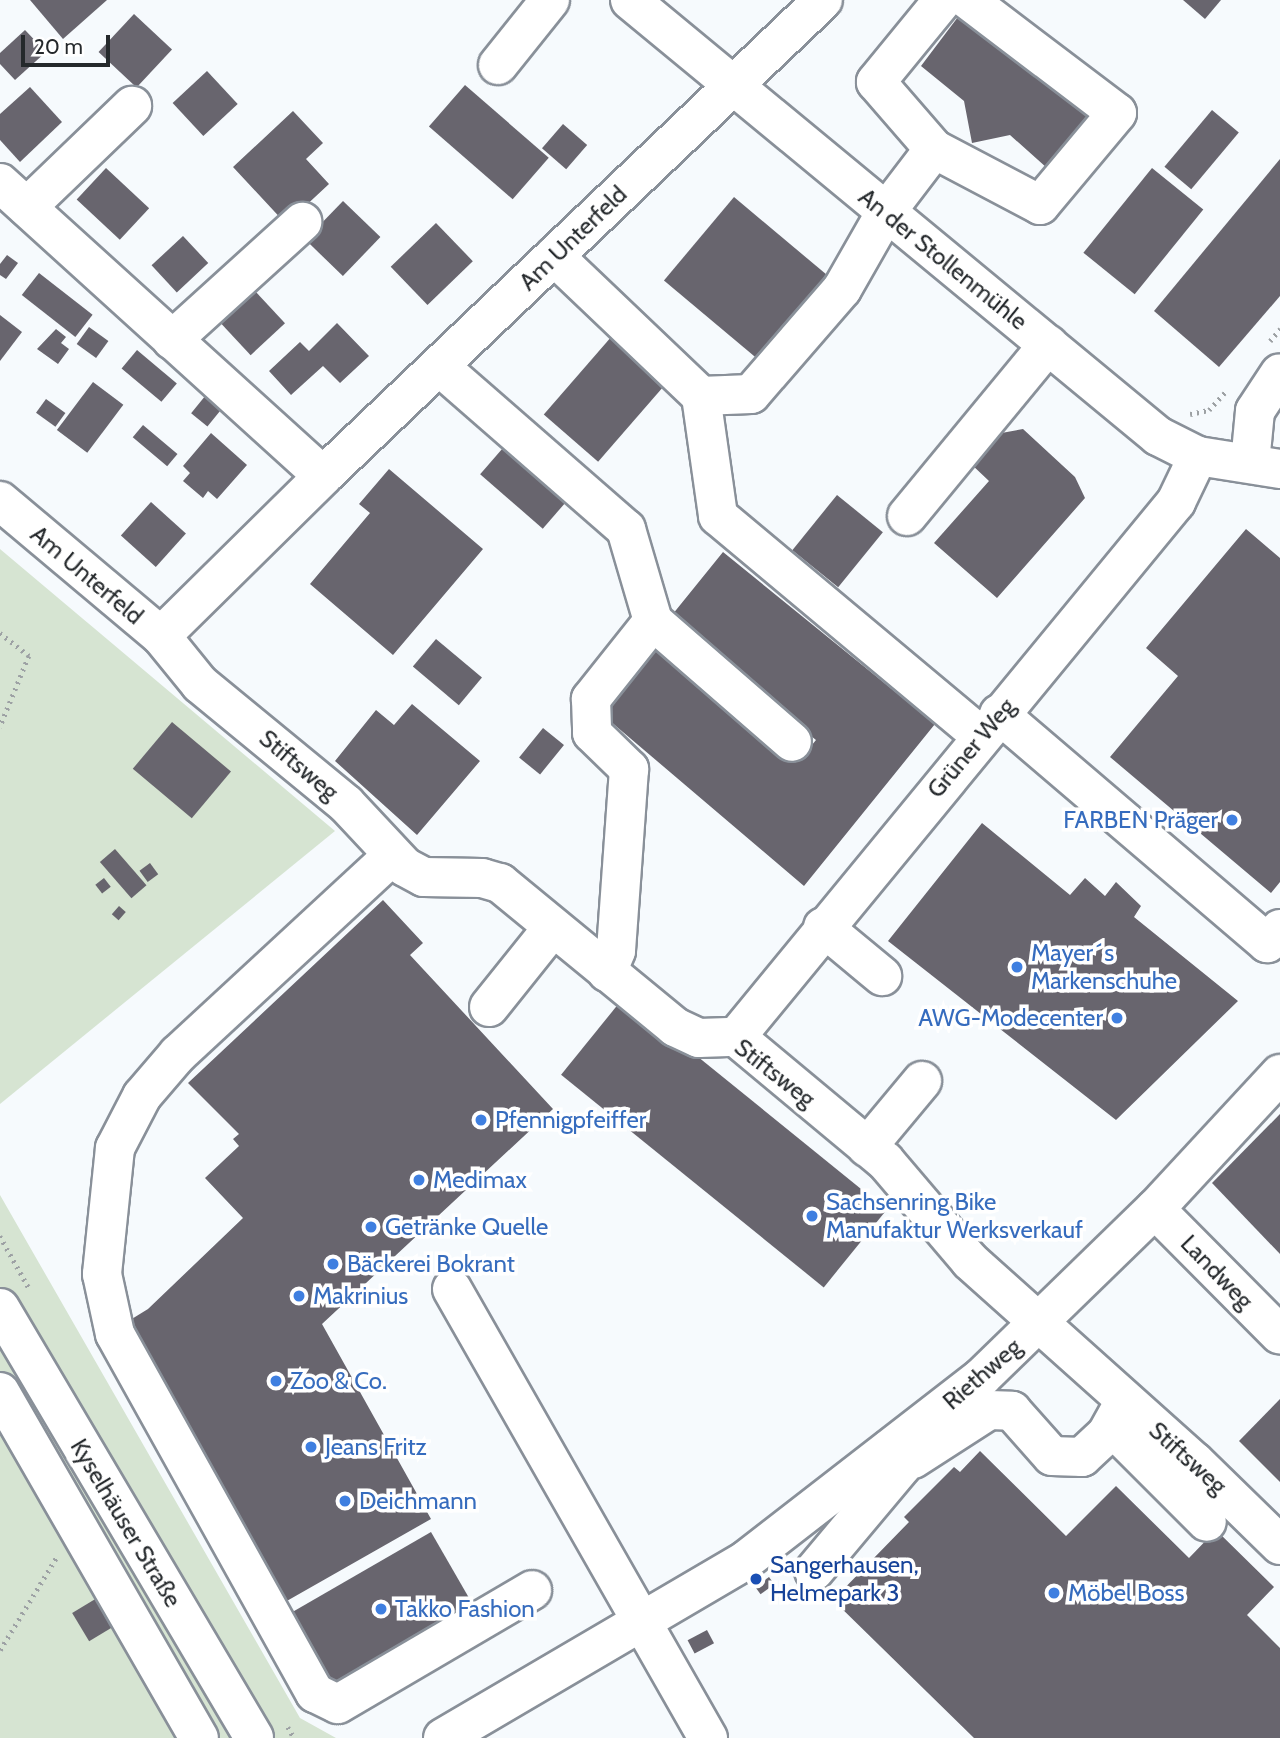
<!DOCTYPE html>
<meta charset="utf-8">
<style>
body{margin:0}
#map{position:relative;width:1280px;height:1738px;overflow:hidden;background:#f6fafd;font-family:Cabin,sans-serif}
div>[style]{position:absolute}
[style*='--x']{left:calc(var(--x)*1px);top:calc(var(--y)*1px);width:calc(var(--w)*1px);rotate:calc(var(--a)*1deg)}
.green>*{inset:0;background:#d6e4d2}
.building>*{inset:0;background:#68656e;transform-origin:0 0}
.path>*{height:4.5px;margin-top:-2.25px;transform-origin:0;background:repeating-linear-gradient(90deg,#9da1a4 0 2px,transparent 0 7px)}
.roads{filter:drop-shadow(2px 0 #899099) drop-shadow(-2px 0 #899099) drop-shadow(0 2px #899099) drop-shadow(0 -2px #899099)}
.minor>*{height:38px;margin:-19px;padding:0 19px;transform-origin:19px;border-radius:19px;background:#fff}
.major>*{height:38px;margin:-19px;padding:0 19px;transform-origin:19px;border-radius:19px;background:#fff}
.dots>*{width:19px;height:19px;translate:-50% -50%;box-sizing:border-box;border:4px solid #fff;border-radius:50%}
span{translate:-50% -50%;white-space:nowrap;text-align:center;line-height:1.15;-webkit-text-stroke:7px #fff;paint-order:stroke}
.street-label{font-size:24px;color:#25292c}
.shop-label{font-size:24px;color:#366cbe}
.right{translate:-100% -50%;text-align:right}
.left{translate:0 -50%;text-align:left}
.transit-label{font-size:24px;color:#164399}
.scale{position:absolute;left:21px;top:35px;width:89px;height:32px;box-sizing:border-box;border:4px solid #25292c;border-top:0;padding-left:9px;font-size:21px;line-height:24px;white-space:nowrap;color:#25292c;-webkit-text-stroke:5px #fff;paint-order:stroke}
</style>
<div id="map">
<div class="green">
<div style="clip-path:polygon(0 549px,335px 831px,0 1104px)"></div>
<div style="clip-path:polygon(0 1195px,300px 1718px,336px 1738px,0 1738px)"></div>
</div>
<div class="building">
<div style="clip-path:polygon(30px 0,107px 0,63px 39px)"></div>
<div style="clip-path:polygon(1183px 0,1221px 0,1205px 19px)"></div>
<div style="clip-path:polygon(964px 9px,1092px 110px,1047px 168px,1010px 135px,972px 143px,964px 101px,921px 66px)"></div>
<div style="left:134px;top:14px;width:52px;height:52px;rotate:43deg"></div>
<div style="clip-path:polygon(25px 30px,46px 52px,15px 80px,0 64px,0 53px)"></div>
<div style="left:207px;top:71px;width:45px;height:47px;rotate:47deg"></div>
<div style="left:465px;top:85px;width:111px;height:55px;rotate:41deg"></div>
<div style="clip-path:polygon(30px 87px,62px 122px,20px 162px,0 140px,0 114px)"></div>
<div style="left:1212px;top:110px;width:35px;height:74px;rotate:40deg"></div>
<div style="clip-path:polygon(293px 111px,323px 143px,306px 159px,329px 184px,286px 224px,233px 167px)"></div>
<div style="left:563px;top:124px;width:32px;height:32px;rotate:41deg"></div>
<div style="clip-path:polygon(1280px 159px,1280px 296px,1219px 367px,1154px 311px)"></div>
<div style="left:106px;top:168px;width:59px;height:43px;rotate:43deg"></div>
<div style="left:1152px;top:168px;width:66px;height:109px;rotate:39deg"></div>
<div style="left:734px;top:197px;width:125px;height:109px;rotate:40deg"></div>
<div style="left:343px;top:201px;width:52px;height:54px;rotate:44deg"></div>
<div style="left:436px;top:223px;width:53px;height:63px;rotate:46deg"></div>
<div style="left:183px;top:236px;width:37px;height:43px;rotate:47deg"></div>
<div style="clip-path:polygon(7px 255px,18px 263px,6px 279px,0 275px,0 264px)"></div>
<div style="left:39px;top:273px;width:68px;height:28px;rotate:38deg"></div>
<div style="left:255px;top:291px;width:44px;height:47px;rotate:47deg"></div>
<div style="clip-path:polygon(0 315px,22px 332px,0 361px)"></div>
<div style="clip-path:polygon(337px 323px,369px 356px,340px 383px,323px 366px,291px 395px,269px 371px,300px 342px,309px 351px)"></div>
<div style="left:89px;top:327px;width:24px;height:21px;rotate:36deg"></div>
<div style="clip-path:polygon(56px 329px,66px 337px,61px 343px,69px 349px,58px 364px,37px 349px)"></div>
<div style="left:612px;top:336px;width:72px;height:104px;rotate:41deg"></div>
<div style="left:137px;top:350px;width:52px;height:24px;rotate:40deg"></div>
<div style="left:93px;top:382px;width:38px;height:60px;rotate:37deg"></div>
<div style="left:210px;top:390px;width:21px;height:30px;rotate:39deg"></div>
<div style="left:46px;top:399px;width:24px;height:17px;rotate:36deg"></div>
<div style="left:143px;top:425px;width:45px;height:16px;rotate:40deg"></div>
<div style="clip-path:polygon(1023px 429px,1075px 477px,1085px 498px,997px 598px,934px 543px,989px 481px,970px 463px,996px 434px)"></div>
<div style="clip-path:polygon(211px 433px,247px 465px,217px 499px,208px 491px,203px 498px,183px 481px,190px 473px,183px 466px)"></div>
<div style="left:509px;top:441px;width:83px;height:44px;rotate:41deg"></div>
<div style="clip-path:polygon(389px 469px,483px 549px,393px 655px,310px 584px,370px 513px,359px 504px)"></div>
<div style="left:837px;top:495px;width:59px;height:71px;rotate:39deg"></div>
<div style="left:151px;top:502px;width:47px;height:45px;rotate:42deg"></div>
<div style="clip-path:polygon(1246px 529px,1280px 558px,1280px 882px,1271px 893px,1110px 757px,1178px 676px,1146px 648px)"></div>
<div style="clip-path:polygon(723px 552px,935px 724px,804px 886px,597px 710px,653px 645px,798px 762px,816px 740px,668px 620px)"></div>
<div style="left:436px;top:639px;width:60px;height:36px;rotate:40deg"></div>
<div style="clip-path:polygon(412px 704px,480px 761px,417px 835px,335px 761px,376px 710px,394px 725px)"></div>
<div style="left:172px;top:722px;width:77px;height:61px;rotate:40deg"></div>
<div style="left:543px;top:728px;width:27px;height:38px;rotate:39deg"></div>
<div style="clip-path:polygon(982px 823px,1070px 895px,1085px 878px,1105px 896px,1116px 882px,1141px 906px,1134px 917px,1238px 1001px,1116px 1120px,888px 941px)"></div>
<div style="left:115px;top:849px;width:48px;height:20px;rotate:49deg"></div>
<div style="left:150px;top:863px;width:14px;height:13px;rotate:54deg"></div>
<div style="left:104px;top:878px;width:11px;height:11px;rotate:52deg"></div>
<div style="clip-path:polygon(383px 900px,423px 943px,410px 955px,553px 1109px,322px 1324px,431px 1519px,285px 1602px,122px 1325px,148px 1309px,243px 1218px,205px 1178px,239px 1146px,233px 1139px,239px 1134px,188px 1083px)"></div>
<div style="left:119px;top:906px;width:9px;height:11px;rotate:41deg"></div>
<div style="left:624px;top:997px;width:338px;height:100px;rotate:39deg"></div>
<div style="clip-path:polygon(1280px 1114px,1280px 1254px,1212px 1183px)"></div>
<div style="clip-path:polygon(1280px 1399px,1280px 1482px,1239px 1441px)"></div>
<div style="clip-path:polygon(980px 1451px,1066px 1536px,1116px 1486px,1189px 1558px,1216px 1530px,1274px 1587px,1247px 1615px,1280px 1648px,1280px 1738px,974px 1738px,833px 1600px,909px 1522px,904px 1517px,954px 1467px,960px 1472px)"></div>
<div style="left:431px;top:1532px;width:83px;height:164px;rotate:60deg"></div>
<div style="left:769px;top:1577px;width:9px;height:17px;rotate:54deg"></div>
<div style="left:97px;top:1598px;width:33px;height:29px;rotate:59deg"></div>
<div style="left:707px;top:1630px;width:15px;height:22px;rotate:62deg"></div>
</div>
<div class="path">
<div style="--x:1270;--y:341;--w:16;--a:-50"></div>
<div style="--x:1190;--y:414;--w:19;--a:-12"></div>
<div style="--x:1209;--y:410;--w:24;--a:-48"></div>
<div style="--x:0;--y:633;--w:37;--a:38"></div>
<div style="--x:29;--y:656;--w:77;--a:112.2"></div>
<div style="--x:0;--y:1236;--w:60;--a:60.9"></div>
<div style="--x:0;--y:1650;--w:108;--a:-58.7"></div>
<div style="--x:288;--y:1727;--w:13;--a:61"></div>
</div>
<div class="roads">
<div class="minor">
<div style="--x:630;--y:0;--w:685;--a:39.55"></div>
<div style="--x:1158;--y:436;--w:45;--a:26.6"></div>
<div style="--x:1198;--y:456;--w:83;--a:9"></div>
<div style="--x:943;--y:0;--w:106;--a:129.3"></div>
<div style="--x:876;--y:82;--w:89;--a:49.1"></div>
<div style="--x:934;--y:149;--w:120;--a:27.8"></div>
<div style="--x:1040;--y:205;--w:120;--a:-50.1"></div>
<div style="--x:1117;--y:113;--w:187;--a:-142.8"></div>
<div style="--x:498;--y:65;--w:83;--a:-51.3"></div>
<div style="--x:0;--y:183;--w:436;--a:42.2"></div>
<div style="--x:27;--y:207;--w:146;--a:-43.9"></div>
<div style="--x:554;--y:256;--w:203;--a:43.6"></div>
<div style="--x:701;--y:396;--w:50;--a:-2.3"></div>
<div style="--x:751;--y:394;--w:139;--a:-49.1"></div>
<div style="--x:842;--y:289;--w:89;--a:-60.3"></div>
<div style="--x:886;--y:212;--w:79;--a:-52.7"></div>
<div style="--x:172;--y:340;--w:176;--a:-42.2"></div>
<div style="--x:439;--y:366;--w:248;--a:41.1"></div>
<div style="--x:626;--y:529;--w:96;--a:73.6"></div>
<div style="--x:653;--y:621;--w:100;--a:128.5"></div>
<div style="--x:591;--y:699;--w:34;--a:88"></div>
<div style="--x:592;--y:733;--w:52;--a:44.2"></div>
<div style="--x:629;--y:769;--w:182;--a:94.1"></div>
<div style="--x:616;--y:951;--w:23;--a:113"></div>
<div style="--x:701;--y:396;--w:121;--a:81.9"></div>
<div style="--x:718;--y:516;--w:343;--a:39.9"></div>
<div style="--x:1250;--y:463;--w:52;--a:-84.5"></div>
<div style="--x:1255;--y:411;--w:45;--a:-56.7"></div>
<div style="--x:0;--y:501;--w:210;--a:40"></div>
<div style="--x:161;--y:636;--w:62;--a:50.9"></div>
<div style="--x:200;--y:684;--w:189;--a:39.4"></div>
<div style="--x:346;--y:804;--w:86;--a:46.9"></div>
<div style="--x:405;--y:867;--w:21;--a:28"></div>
<div style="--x:424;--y:877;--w:58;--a:1"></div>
<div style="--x:482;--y:878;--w:19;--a:16"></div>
<div style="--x:500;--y:883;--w:227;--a:39.4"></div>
<div style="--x:675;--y:1027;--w:26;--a:25"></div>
<div style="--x:699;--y:1038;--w:37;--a:-2"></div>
<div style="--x:736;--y:1037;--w:194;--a:39.8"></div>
<div style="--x:885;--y:1161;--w:131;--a:49.6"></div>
<div style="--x:970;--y:1261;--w:302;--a:41.8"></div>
<div style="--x:1195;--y:1462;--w:119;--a:44.3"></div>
<div style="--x:907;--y:516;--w:222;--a:-50.5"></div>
<div style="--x:653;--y:621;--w:184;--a:41"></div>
<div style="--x:161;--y:636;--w:228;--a:-44.6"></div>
<div style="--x:323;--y:476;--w:690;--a:-43.59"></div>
<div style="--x:999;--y:714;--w:353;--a:40.5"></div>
<div style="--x:1267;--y:943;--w:19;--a:-47"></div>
<div style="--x:392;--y:856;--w:292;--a:137.2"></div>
<div style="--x:178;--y:1054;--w:55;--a:130.6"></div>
<div style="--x:142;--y:1096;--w:59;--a:117.4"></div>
<div style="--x:115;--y:1148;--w:127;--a:95.9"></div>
<div style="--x:102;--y:1274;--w:61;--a:77.8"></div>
<div style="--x:115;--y:1334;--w:411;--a:60.9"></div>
<div style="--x:315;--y:1693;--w:25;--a:26"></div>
<div style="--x:338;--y:1704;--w:225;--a:-30.4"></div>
<div style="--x:823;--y:927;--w:77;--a:39.7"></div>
<div style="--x:489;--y:1007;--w:102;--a:-51.3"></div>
<div style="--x:736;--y:1037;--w:693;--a:-50.57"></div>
<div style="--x:1176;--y:502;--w:51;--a:-64.4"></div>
<div style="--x:867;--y:1147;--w:86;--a:-50.2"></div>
<div style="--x:1155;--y:1209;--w:177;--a:45.2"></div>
<div style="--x:452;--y:1289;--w:517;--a:60.31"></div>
<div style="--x:0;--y:1392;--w:399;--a:60.1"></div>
<div style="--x:1112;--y:1427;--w:134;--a:45"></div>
<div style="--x:913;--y:1459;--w:90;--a:-32.8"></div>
<div style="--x:989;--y:1410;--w:23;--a:2"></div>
<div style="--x:1012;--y:1411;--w:60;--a:48.4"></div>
<div style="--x:1052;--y:1456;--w:30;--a:2"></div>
<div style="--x:1082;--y:1457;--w:33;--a:-43"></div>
<div style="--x:1106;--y:1435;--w:39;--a:-61"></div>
<div style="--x:814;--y:1571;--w:137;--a:-50"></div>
<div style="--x:902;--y:1466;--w:21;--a:-125"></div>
<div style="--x:443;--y:1738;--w:351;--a:-30.4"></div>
<div style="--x:746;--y:1560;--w:299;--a:-37.8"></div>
<div style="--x:982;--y:1377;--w:241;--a:-44.2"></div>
<div style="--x:1155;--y:1209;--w:184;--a:-47.2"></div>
</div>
<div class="major">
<div style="--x:0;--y:1308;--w:499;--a:59.4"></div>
</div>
</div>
<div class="dots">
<div style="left:1232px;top:820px;background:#3f7fe0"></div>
<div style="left:1017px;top:967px;background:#3f7fe0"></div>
<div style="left:1117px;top:1018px;background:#3f7fe0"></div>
<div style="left:481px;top:1120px;background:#3f7fe0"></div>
<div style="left:419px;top:1180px;background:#3f7fe0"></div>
<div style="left:812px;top:1216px;background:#3f7fe0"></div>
<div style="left:371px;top:1227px;background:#3f7fe0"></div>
<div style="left:333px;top:1264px;background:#3f7fe0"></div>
<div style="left:299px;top:1296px;background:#3f7fe0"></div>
<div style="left:276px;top:1381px;background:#3f7fe0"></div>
<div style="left:311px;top:1447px;background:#3f7fe0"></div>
<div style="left:345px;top:1501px;background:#3f7fe0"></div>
<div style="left:756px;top:1579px;background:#1a4fb4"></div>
<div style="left:1054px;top:1593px;background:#3f7fe0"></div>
<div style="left:381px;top:1609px;background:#3f7fe0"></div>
</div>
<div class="street-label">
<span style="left:573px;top:238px;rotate:-44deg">Am Unterfeld</span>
<span style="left:943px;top:259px;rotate:39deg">An der Stollenmühle</span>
<span style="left:87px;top:575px;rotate:40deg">Am Unterfeld</span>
<span style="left:971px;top:748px;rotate:-50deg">Grüner Weg</span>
<span style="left:299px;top:765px;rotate:40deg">Stiftsweg</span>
<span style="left:775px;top:1073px;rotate:38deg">Stiftsweg</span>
<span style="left:1217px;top:1272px;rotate:46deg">Landweg</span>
<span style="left:982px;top:1374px;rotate:-41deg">Riethweg</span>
<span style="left:1188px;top:1458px;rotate:42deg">Stiftsweg</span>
<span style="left:126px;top:1523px;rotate:59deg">Kyselhäuser Straße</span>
</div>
<div class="shop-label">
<span class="right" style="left:1218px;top:820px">FARBEN Präger</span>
<span class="left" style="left:1031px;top:967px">Mayer´s<br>Markenschuhe</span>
<span class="right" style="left:1103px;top:1018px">AWG-Modecenter</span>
<span class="left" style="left:495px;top:1120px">Pfennigpfeiffer</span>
<span class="left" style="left:433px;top:1180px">Medimax</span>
<span class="left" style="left:826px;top:1216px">Sachsenring Bike<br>Manufaktur Werksverkauf</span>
<span class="left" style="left:385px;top:1227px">Getränke Quelle</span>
<span class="left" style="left:347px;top:1264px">Bäckerei Bokrant</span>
<span class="left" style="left:313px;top:1296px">Makrinius</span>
<span class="left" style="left:290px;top:1381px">Zoo &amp; Co.</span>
<span class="left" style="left:325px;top:1447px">Jeans Fritz</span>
<span class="left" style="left:359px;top:1501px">Deichmann</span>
<span class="left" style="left:1068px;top:1593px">Möbel Boss</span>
<span class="left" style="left:395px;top:1609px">Takko Fashion</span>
</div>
<div class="transit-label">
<span class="left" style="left:770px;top:1579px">Sangerhausen,<br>Helmepark 3</span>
</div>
<div class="scale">20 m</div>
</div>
